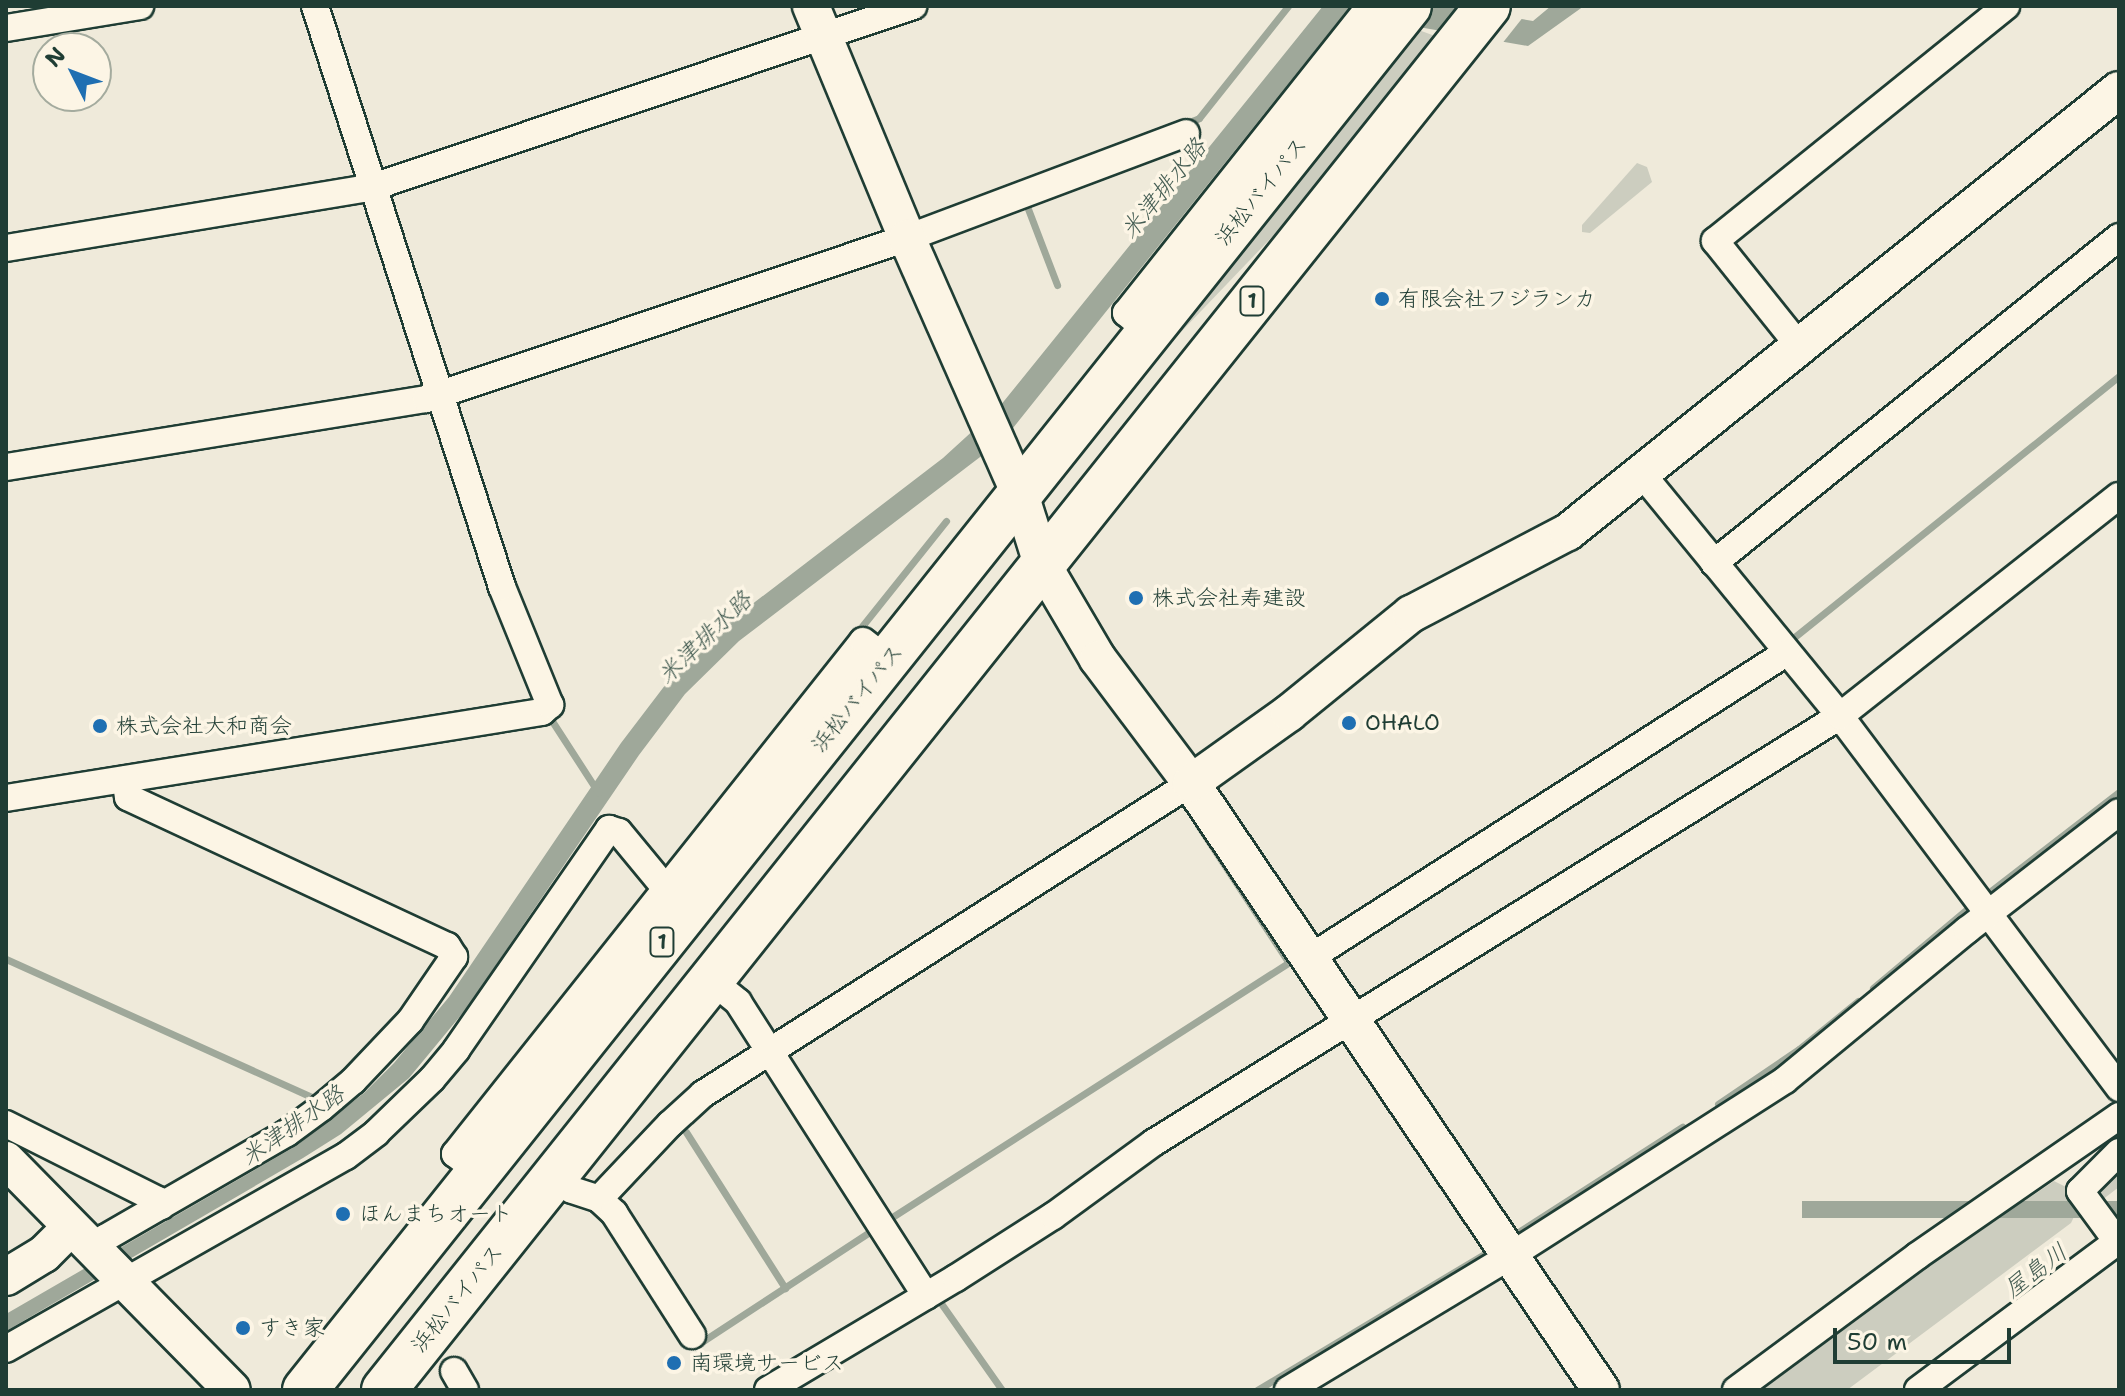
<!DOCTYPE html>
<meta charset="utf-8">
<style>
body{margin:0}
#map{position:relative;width:2125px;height:1396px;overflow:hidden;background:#efeada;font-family:"Shantell Sans","Klee One",sans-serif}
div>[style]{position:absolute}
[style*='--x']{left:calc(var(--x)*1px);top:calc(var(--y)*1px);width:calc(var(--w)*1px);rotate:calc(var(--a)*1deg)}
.green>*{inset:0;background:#cccdbf}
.water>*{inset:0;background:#9fa89a;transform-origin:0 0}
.pier>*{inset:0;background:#efeada}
.stream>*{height:7px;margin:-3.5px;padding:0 3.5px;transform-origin:3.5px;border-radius:3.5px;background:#9fa89a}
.roads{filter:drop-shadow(2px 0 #1f3d34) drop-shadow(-2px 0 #1f3d34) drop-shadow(0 2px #1f3d34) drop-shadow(0 -2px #1f3d34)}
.street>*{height:26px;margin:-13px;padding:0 13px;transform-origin:13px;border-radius:13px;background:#fcf5e5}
.secondary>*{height:36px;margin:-18px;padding:0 18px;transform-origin:18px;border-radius:18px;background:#fcf5e5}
.highway>*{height:44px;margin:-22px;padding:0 22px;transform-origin:22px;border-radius:22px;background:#fcf5e5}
.dots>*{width:22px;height:22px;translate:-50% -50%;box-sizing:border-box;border:4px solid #fcf5e5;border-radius:50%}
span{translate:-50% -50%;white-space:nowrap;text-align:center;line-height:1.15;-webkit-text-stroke:7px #fcf5e5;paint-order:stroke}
.shield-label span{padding:2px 6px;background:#fcf5e5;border:2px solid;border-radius:6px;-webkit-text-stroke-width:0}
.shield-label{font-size:20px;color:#1f3d34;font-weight:700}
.street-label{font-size:22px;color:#1f3d34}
.poi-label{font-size:22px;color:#1f3d34}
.left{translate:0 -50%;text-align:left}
.water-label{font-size:24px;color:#455d53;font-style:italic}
.frame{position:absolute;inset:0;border:8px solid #1f3d34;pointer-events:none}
.north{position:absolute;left:32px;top:32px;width:80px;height:80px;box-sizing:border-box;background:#fcf5e5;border:2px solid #a4ab9e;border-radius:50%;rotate:312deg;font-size:22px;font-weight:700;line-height:32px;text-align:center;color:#1f3d34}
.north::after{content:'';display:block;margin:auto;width:28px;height:36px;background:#1f6fb2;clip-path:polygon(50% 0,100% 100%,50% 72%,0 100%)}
.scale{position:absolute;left:1833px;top:1328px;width:178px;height:36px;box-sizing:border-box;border:4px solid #1f3d34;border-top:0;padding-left:10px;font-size:24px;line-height:28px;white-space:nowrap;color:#1f3d34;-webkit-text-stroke:6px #fcf5e5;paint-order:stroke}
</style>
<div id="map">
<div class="green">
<div style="clip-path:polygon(1416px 29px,1443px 39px,1338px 168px,1136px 379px)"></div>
<div style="clip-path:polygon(1637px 163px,1647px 167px,1652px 182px,1590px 233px,1582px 232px,1582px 225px)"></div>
<div style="clip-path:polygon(2119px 1162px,2119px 1187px,2102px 1200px,2093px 1188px)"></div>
<div style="clip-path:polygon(2054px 1181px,2070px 1189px,2079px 1206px,2071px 1223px,1847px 1390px,1760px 1390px,1926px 1268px)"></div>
</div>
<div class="water">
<div style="clip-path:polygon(1323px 6px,1446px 6px,1533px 21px,1551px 6px,1584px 6px,1528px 46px,1344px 14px,1005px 438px,739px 641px,685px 694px,639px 755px,466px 1009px,409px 1078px,341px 1134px,303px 1158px,6px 1331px,6px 1314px,296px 1146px,364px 1093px,394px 1063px,449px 997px,621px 743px,669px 680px,725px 625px,943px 458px,1000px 406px)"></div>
<div style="left:2119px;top:1201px;width:17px;height:317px;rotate:90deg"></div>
</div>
<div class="pier">
<div style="clip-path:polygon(1470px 7px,1524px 16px,1501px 45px,1447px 35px)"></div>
</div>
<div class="stream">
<div style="--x:1182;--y:125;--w:18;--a:-22"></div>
<div style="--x:1199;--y:118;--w:143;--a:-51.5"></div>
<div style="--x:1025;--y:201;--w:90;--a:69.1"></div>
<div style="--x:855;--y:635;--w:146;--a:-51.4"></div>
<div style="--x:1787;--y:643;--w:426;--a:-38.8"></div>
<div style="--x:545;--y:722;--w:7;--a:-8"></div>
<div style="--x:552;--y:721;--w:85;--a:57.1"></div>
<div style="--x:1198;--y:825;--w:165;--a:56.6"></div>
<div style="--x:1992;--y:890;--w:160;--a:-37.7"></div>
<div style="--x:6;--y:959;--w:336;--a:24.3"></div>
<div style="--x:1873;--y:988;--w:121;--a:-40"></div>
<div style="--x:1718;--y:1104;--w:98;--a:-34.2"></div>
<div style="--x:1799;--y:1049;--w:76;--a:-39.1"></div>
<div style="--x:686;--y:1132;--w:185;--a:57.6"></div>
<div style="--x:886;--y:1221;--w:480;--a:-32.7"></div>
<div style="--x:1520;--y:1231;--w:193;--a:-32.7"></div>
<div style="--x:938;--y:1299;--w:111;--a:54.9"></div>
<div style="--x:703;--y:1341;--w:204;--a:-33.2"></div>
<div style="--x:1257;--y:1390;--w:265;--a:-30.9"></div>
</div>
<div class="roads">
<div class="street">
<div style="--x:6;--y:28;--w:136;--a:-9.3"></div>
<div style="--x:6;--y:248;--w:372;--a:-9.4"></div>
<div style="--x:373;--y:187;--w:570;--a:-18.53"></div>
<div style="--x:1149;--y:332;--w:30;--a:-140"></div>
<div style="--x:1126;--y:313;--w:392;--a:-51.5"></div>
<div style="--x:1800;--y:347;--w:136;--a:-128.7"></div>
<div style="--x:1715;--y:241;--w:374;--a:-38.9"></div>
<div style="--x:6;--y:467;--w:425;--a:-9.2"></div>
<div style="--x:426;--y:399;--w:507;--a:-18.51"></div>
<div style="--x:907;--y:238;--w:298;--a:-20.6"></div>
<div style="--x:1642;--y:474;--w:313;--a:50.7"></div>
<div style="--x:1840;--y:716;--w:465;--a:53.1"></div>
<div style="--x:1714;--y:563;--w:520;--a:-38.83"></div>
<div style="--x:6;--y:798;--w:543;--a:-9.12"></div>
<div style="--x:542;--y:712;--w:11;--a:-41"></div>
<div style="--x:550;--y:705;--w:127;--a:-112.1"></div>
<div style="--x:502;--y:587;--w:610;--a:-107.84"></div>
<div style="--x:1308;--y:959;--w:568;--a:-32.63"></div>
<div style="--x:711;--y:980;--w:35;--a:39"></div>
<div style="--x:738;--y:1002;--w:349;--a:57.4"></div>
<div style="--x:6;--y:1124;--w:170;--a:26.6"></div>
<div style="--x:158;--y:1200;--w:7;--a:63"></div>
<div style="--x:2119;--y:1152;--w:55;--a:135"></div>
<div style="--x:2080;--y:1191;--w:66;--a:53.7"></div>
<div style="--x:479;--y:1172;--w:30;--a:-143"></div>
<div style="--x:455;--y:1154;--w:655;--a:-51.5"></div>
<div style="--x:863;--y:641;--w:31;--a:38"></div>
<div style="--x:555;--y:1177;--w:21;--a:37"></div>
<div style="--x:572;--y:1190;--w:28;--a:18"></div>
<div style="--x:599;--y:1199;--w:103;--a:-46.6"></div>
<div style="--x:670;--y:1124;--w:45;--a:-42.3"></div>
<div style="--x:703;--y:1094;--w:579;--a:-32.51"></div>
<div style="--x:599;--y:1199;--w:21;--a:43"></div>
<div style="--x:614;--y:1213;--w:145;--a:57.4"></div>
<div style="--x:94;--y:1249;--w:16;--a:-45"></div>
<div style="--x:105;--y:1238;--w:210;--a:-30"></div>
<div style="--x:287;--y:1133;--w:42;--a:-36.3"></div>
<div style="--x:321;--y:1108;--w:42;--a:-40.2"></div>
<div style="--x:353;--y:1081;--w:83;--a:-46.5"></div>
<div style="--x:410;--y:1021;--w:78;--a:-55.5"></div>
<div style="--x:454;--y:957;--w:13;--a:-122"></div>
<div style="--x:447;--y:946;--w:352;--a:-155"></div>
<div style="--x:128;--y:797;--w:18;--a:-99"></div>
<div style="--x:6;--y:1349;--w:391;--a:-29.6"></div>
<div style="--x:346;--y:1156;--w:38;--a:-37"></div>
<div style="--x:376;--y:1133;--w:78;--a:-44"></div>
<div style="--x:432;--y:1079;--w:38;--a:-50"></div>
<div style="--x:456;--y:1050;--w:269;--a:-55.3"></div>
<div style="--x:609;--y:829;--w:10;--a:17"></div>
<div style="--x:619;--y:832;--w:74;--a:50.5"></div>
<div style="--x:454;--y:1371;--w:22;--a:60"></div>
<div style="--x:768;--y:1390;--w:219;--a:-30.8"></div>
<div style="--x:956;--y:1278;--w:115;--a:-32.6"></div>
<div style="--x:1053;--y:1216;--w:124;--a:-36.1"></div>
<div style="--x:1153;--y:1143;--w:809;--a:-31.86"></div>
<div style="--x:1840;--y:716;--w:355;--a:-38.3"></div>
<div style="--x:1288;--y:1390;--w:259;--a:-31.1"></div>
<div style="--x:1510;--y:1256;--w:326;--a:-32.6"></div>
<div style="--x:1785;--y:1080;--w:236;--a:-39.5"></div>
<div style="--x:1967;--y:930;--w:192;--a:-37.8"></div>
<div style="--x:1736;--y:1390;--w:225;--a:-36.5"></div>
<div style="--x:1917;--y:1256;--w:246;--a:-34.7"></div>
<div style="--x:1918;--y:1390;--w:251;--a:-36.7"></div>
</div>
<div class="secondary">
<div style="--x:811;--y:6;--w:251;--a:67.5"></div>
<div style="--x:907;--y:238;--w:280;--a:66.2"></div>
<div style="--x:1020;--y:494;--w:73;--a:72.6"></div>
<div style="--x:1042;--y:564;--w:110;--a:59.5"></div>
<div style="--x:1098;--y:659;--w:155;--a:53.1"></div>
<div style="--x:1191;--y:783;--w:732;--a:55.96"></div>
<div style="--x:1191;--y:783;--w:120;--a:-35.5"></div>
<div style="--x:1289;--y:713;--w:157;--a:-39.1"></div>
<div style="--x:1411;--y:614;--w:177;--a:-27.6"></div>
<div style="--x:1568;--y:532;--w:706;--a:-38.74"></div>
<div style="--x:6;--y:1160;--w:322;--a:45.5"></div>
<div style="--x:6;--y:1277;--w:44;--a:-31.2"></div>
<div style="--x:44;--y:1254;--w:38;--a:-45"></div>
</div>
<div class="highway">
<div style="--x:305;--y:1390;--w:1770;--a:-51.42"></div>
<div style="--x:384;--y:1390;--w:1770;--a:-51.42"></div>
</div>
</div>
<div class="dots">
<div style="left:1382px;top:299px;background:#1f6fb2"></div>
<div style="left:1136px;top:598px;background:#1f6fb2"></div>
<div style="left:1349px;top:723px;background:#1f6fb2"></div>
<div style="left:100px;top:726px;background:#1f6fb2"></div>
<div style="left:343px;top:1214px;background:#1f6fb2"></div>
<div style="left:243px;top:1328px;background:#1f6fb2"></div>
<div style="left:674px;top:1363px;background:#1f6fb2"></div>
</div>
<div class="shield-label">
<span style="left:1252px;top:301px">1</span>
<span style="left:662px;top:942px">1</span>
</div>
<div class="street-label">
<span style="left:1261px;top:191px;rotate:-51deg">浜松バイパス</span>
<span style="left:857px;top:698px;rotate:-51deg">浜松バイパス</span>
<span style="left:457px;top:1298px;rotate:-51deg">浜松バイパス</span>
</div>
<div class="poi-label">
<span class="left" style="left:1398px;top:299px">有限会社フジランカ</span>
<span class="left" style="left:1152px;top:598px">株式会社寿建設</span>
<span class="left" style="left:1365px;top:723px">OHALO</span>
<span class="left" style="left:116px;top:726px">株式会社大和商会</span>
<span class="left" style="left:359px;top:1214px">ほんまちオート</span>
<span class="left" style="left:259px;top:1328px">すき家</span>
<span class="left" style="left:690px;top:1363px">南環境サービス</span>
</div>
<div class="water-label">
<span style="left:1164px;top:189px;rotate:-51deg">米津排水路</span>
<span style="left:705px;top:638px;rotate:-44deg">米津排水路</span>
<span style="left:293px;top:1126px;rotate:-35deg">米津排水路</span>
<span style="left:2036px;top:1271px;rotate:-37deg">屋島川</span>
</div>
<div class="frame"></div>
<div class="north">N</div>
<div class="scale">50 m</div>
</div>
